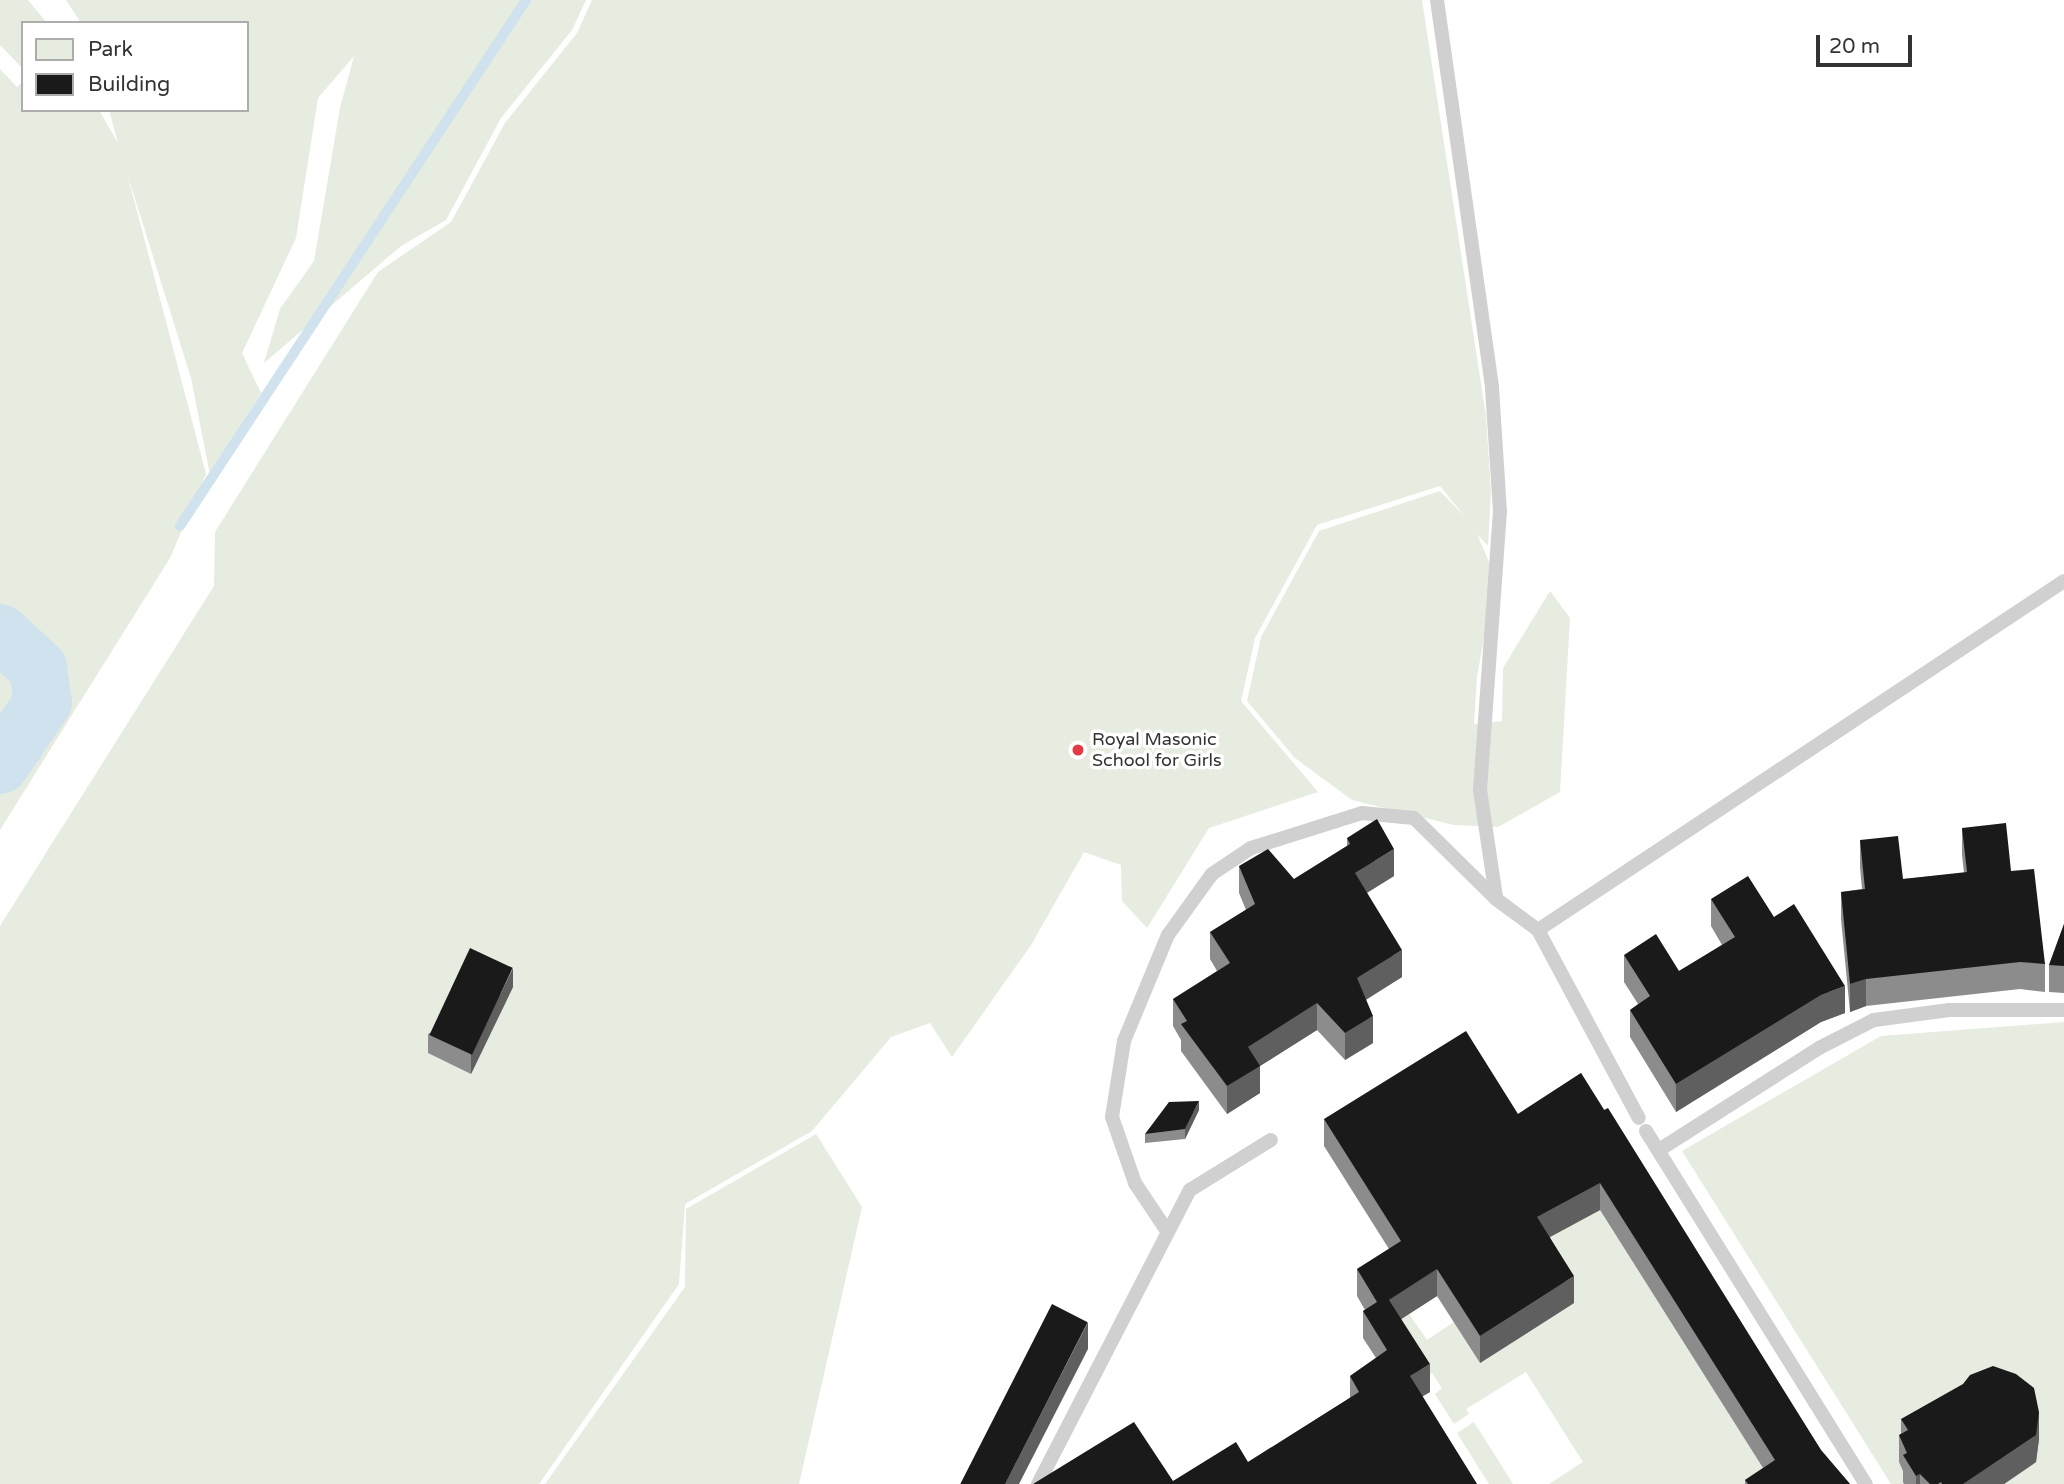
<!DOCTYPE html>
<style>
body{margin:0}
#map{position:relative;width:2064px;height:1484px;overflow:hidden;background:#fff;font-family:"Varela Round",sans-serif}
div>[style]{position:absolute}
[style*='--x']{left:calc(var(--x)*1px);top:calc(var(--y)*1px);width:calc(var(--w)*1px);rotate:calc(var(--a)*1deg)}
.green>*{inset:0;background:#e6ecdf}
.water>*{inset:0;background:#cfe2ee}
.stream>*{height:10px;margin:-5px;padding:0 5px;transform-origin:5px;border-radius:5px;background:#cfe2ee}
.river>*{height:58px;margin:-29px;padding:0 29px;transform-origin:29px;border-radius:29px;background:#cfe2ee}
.service>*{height:14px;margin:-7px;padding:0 7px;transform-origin:7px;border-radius:7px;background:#d0d0d0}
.wall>*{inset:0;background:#8c8c8c}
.shaded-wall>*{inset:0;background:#5f5f5f}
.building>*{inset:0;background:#1a1a1a;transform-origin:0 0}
.dots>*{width:19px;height:19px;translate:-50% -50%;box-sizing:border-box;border:4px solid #fff;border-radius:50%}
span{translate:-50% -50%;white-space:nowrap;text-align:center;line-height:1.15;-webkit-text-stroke:7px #fff;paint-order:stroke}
.poi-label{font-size:18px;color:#333}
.left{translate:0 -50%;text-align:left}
.legend{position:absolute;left:21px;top:21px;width:228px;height:91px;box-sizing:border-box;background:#fff;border:2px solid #adadad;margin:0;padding:9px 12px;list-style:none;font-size:21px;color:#333}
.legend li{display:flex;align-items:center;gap:14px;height:35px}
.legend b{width:35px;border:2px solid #adadad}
.scale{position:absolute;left:1816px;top:35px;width:96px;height:32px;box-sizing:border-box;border:4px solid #333;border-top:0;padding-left:9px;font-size:21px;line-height:24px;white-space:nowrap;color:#333;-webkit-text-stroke:5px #fff;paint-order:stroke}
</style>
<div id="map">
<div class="green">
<div style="clip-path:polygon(0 0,28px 0,47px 23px,23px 23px,23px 69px,0 45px)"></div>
<div style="clip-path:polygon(66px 0,586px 0,572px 30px,501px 118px,446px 220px,401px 246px,264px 363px,280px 309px,314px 261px,340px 108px,354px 56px,318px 98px,296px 238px,242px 353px,261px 393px,210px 475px,191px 378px,127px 173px,206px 474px,170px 558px,0 830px,0 69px,17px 87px,23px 81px,23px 110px,99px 110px,118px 143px,109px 110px,247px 110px,247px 23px,81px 23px)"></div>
<div style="clip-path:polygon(592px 0,1422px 0,1486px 416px,1491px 492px,1488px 546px,1477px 534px,1495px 576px,1477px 677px,1474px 724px,1502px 721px,1503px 668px,1550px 591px,1570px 618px,1560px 792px,1498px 827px,1454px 825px,1352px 800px,1295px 758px,1247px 701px,1261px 637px,1319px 531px,1440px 491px,1465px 517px,1440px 486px,1317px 525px,1255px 638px,1241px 701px,1318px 792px,1209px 828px,1147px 928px,1122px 901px,1121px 865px,1084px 852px,1031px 945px,952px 1057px,930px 1023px,891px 1037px,812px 1131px,685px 1204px,679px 1284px,539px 1484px,0 1484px,0 926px,214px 586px,215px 532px,378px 272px,451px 222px,505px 123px,577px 33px)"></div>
<div style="clip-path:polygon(2064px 1022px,2064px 1484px,1891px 1484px,1682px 1151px,1881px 1036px)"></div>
<div style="clip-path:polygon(816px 1134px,862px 1207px,799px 1484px,545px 1484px,685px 1287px,686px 1209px)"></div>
<div style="clip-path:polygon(1591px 1196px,1773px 1484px,1549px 1484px,1583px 1462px,1526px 1372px,1466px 1409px,1469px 1414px,1454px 1424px,1435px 1394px,1442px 1388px,1432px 1373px,1422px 1379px,1390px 1326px,1409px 1314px,1427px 1340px,1454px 1322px,1480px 1363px,1574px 1303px,1516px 1211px)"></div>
<div style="clip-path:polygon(1474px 1422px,1513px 1484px,1489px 1484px,1457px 1433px)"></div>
</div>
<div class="water">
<div style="clip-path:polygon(0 603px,48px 646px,64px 674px,0 769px,0 733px,33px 685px,31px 656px,0 628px)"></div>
</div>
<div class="stream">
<div style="--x:180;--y:526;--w:630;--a:-56.66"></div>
</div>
<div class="river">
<div style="--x:0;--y:633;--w:52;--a:42.6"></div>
<div style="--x:38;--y:668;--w:34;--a:82"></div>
<div style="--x:43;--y:702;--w:76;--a:124.3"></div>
</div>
<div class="service">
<div style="--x:1437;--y:0;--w:392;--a:81.9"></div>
<div style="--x:1492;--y:388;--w:123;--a:86.3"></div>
<div style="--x:1500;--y:511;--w:280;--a:94.1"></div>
<div style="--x:1480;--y:790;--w:108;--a:81.5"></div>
<div style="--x:1538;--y:930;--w:631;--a:-33.56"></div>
<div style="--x:1646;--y:1131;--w:416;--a:58.1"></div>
<div style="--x:1659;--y:1150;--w:190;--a:-32.5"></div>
<div style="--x:1819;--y:1048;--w:62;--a:-27"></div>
<div style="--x:1874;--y:1020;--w:76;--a:-7.6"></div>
<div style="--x:1949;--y:1010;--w:115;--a:0"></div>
<div style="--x:1167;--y:1231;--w:58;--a:-123.7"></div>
<div style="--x:1135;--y:1183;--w:70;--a:-109.2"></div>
<div style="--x:1112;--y:1117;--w:77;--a:-81"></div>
<div style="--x:1124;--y:1041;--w:115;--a:-67.5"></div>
<div style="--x:1168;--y:935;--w:75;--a:-54.2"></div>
<div style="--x:1212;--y:874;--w:47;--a:-33.7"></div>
<div style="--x:1251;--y:848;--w:116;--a:-17.5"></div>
<div style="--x:1362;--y:813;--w:52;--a:5.5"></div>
<div style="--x:1414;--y:818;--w:115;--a:44.6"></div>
<div style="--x:1496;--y:899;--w:52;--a:36.4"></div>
<div style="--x:1538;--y:930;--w:213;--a:61.8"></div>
<div style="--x:1038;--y:1484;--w:331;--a:-62.7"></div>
<div style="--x:1190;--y:1190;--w:95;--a:-31.7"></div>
</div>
<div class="wall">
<div style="clip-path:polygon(1962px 828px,2011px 871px,2045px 964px,2045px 992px,2020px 989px,1866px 1006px,1850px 1012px,1841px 919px,1841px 892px,1862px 889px,1860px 867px,1860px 840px,1903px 879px,1964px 873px,1962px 855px)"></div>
<div style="clip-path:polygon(1347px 838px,1394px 876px,1367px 893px,1402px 977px,1366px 1000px,1373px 1043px,1345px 1060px,1317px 1030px,1260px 1066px,1260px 1093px,1227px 1114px,1181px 1051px,1181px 1040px,1173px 1026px,1173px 999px,1217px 971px,1210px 959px,1210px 932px,1246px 910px,1239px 893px,1239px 866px,1294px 879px,1347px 846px)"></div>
<div style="clip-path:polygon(1711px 899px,1774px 917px,1845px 1013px,1821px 1022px,1676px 1112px,1630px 1037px,1630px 1010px,1638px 1004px,1624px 982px,1624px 955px,1679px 971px,1722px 945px,1711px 926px)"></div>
<div style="clip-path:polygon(2064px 924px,2064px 993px,2049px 992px,2049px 965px)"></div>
<div style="clip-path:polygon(513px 987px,471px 1074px,428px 1053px,428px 1034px)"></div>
<div style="clip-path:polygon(1581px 1073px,1821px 1450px,1850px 1484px,1745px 1484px,1745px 1480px,1763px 1468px,1600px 1210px,1550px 1237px,1574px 1303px,1480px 1363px,1437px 1296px,1401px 1319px,1430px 1392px,1422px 1396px,1477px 1484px,1173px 1481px,1248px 1462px,1350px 1398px,1350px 1376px,1376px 1358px,1363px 1338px,1363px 1311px,1365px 1310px,1357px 1296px,1357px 1269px,1389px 1249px,1324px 1146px,1324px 1119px,1518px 1114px)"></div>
<div style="clip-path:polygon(1199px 1110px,1185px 1139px,1145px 1143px,1145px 1134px)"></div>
<div style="clip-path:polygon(1901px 1419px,2039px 1439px,2036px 1462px,2004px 1484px,1904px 1484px,1903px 1482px,1903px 1471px,1899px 1462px,1899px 1435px,1901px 1434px)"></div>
</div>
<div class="shaded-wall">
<div style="clip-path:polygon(1394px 849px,1394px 876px,1355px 900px,1355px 873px)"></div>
<div style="clip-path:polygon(1402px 950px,1402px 977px,1357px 1005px,1357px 978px)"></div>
<div style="clip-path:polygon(513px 968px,513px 987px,471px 1074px,471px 1055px)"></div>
<div style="clip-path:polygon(1866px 979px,1866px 1006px,1850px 1012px,1850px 984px)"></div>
<div style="clip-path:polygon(1845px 986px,1845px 1013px,1821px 1022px,1676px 1112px,1676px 1084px,1821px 995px)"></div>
<div style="clip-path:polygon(1317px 1003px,1317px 1030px,1260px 1066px,1260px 1093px,1227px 1114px,1227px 1086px,1248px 1047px)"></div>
<div style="clip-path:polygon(1373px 1016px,1373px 1043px,1345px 1060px,1345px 1033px)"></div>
<div style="clip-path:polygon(1199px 1101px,1199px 1110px,1185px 1139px,1185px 1129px)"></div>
<div style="clip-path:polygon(1600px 1183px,1600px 1210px,1537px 1244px,1537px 1217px)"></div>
<div style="clip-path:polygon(1437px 1269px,1437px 1296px,1389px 1327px,1389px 1300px)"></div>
<div style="clip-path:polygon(1574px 1276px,1574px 1303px,1480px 1363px,1480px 1336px)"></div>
<div style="clip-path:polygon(1088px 1322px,1088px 1349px,1019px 1484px,1005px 1484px)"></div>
<div style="clip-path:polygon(1430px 1364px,1430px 1392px,1410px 1404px,1410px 1376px)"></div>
<div style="clip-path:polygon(2039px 1412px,2039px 1439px,2036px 1462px,2004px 1484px,1963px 1484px)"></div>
<div style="clip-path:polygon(1920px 1474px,1920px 1484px,1916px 1484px,1916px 1476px)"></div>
</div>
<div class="building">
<div style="clip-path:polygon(1377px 819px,1394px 849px,1355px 873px,1402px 950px,1357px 978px,1373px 1016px,1345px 1033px,1317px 1003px,1248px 1047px,1260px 1066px,1227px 1086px,1181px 1024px,1187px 1021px,1173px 999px,1230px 963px,1210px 932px,1255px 904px,1239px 866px,1268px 849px,1294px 879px,1350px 844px,1347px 838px)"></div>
<div style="clip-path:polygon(2006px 823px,2011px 871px,2034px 869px,2045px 964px,2020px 962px,1866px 979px,1850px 984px,1841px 892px,1865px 889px,1860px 840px,1898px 836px,1903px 879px,1967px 872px,1962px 828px)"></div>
<div style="clip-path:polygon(1748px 876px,1774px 917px,1794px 904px,1845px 986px,1821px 995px,1676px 1084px,1630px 1010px,1650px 996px,1624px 955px,1656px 934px,1679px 971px,1735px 937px,1711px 899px)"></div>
<div style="clip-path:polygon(2064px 924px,2064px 966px,2049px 965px)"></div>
<div style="left:470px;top:948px;width:47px;height:96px;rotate:25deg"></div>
<div style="clip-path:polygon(1466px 1031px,1518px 1114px,1581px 1073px,1604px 1110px,1608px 1108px,1821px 1450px,1850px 1484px,1748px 1484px,1745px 1480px,1775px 1460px,1600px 1183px,1537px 1217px,1574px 1276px,1480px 1336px,1437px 1269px,1389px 1300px,1430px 1364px,1410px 1376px,1477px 1484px,1033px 1484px,1134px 1422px,1173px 1481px,1236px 1442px,1248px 1462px,1359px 1392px,1350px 1376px,1387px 1350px,1363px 1311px,1377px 1302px,1357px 1269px,1401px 1241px,1324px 1119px)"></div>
<div style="clip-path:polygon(1199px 1101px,1185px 1129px,1145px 1134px,1169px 1102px)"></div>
<div style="left:1052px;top:1304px;width:40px;height:202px;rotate:27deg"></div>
<div style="clip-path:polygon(1993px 1366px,2016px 1374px,2034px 1388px,2039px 1412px,2036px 1435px,1963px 1484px,1942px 1484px,1941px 1482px,1938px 1484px,1930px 1484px,1920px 1474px,1916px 1476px,1903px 1455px,1907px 1453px,1899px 1435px,1908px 1430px,1901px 1419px,1963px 1384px,1970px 1375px)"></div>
</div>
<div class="dots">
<div style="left:1078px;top:750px;background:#e63946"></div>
</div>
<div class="poi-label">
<span class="left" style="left:1092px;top:750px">Royal Masonic<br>School for Girls</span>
</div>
<ul class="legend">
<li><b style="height:19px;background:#e6ecdf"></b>Park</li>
<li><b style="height:19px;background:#1a1a1a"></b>Building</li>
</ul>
<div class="scale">20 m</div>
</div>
